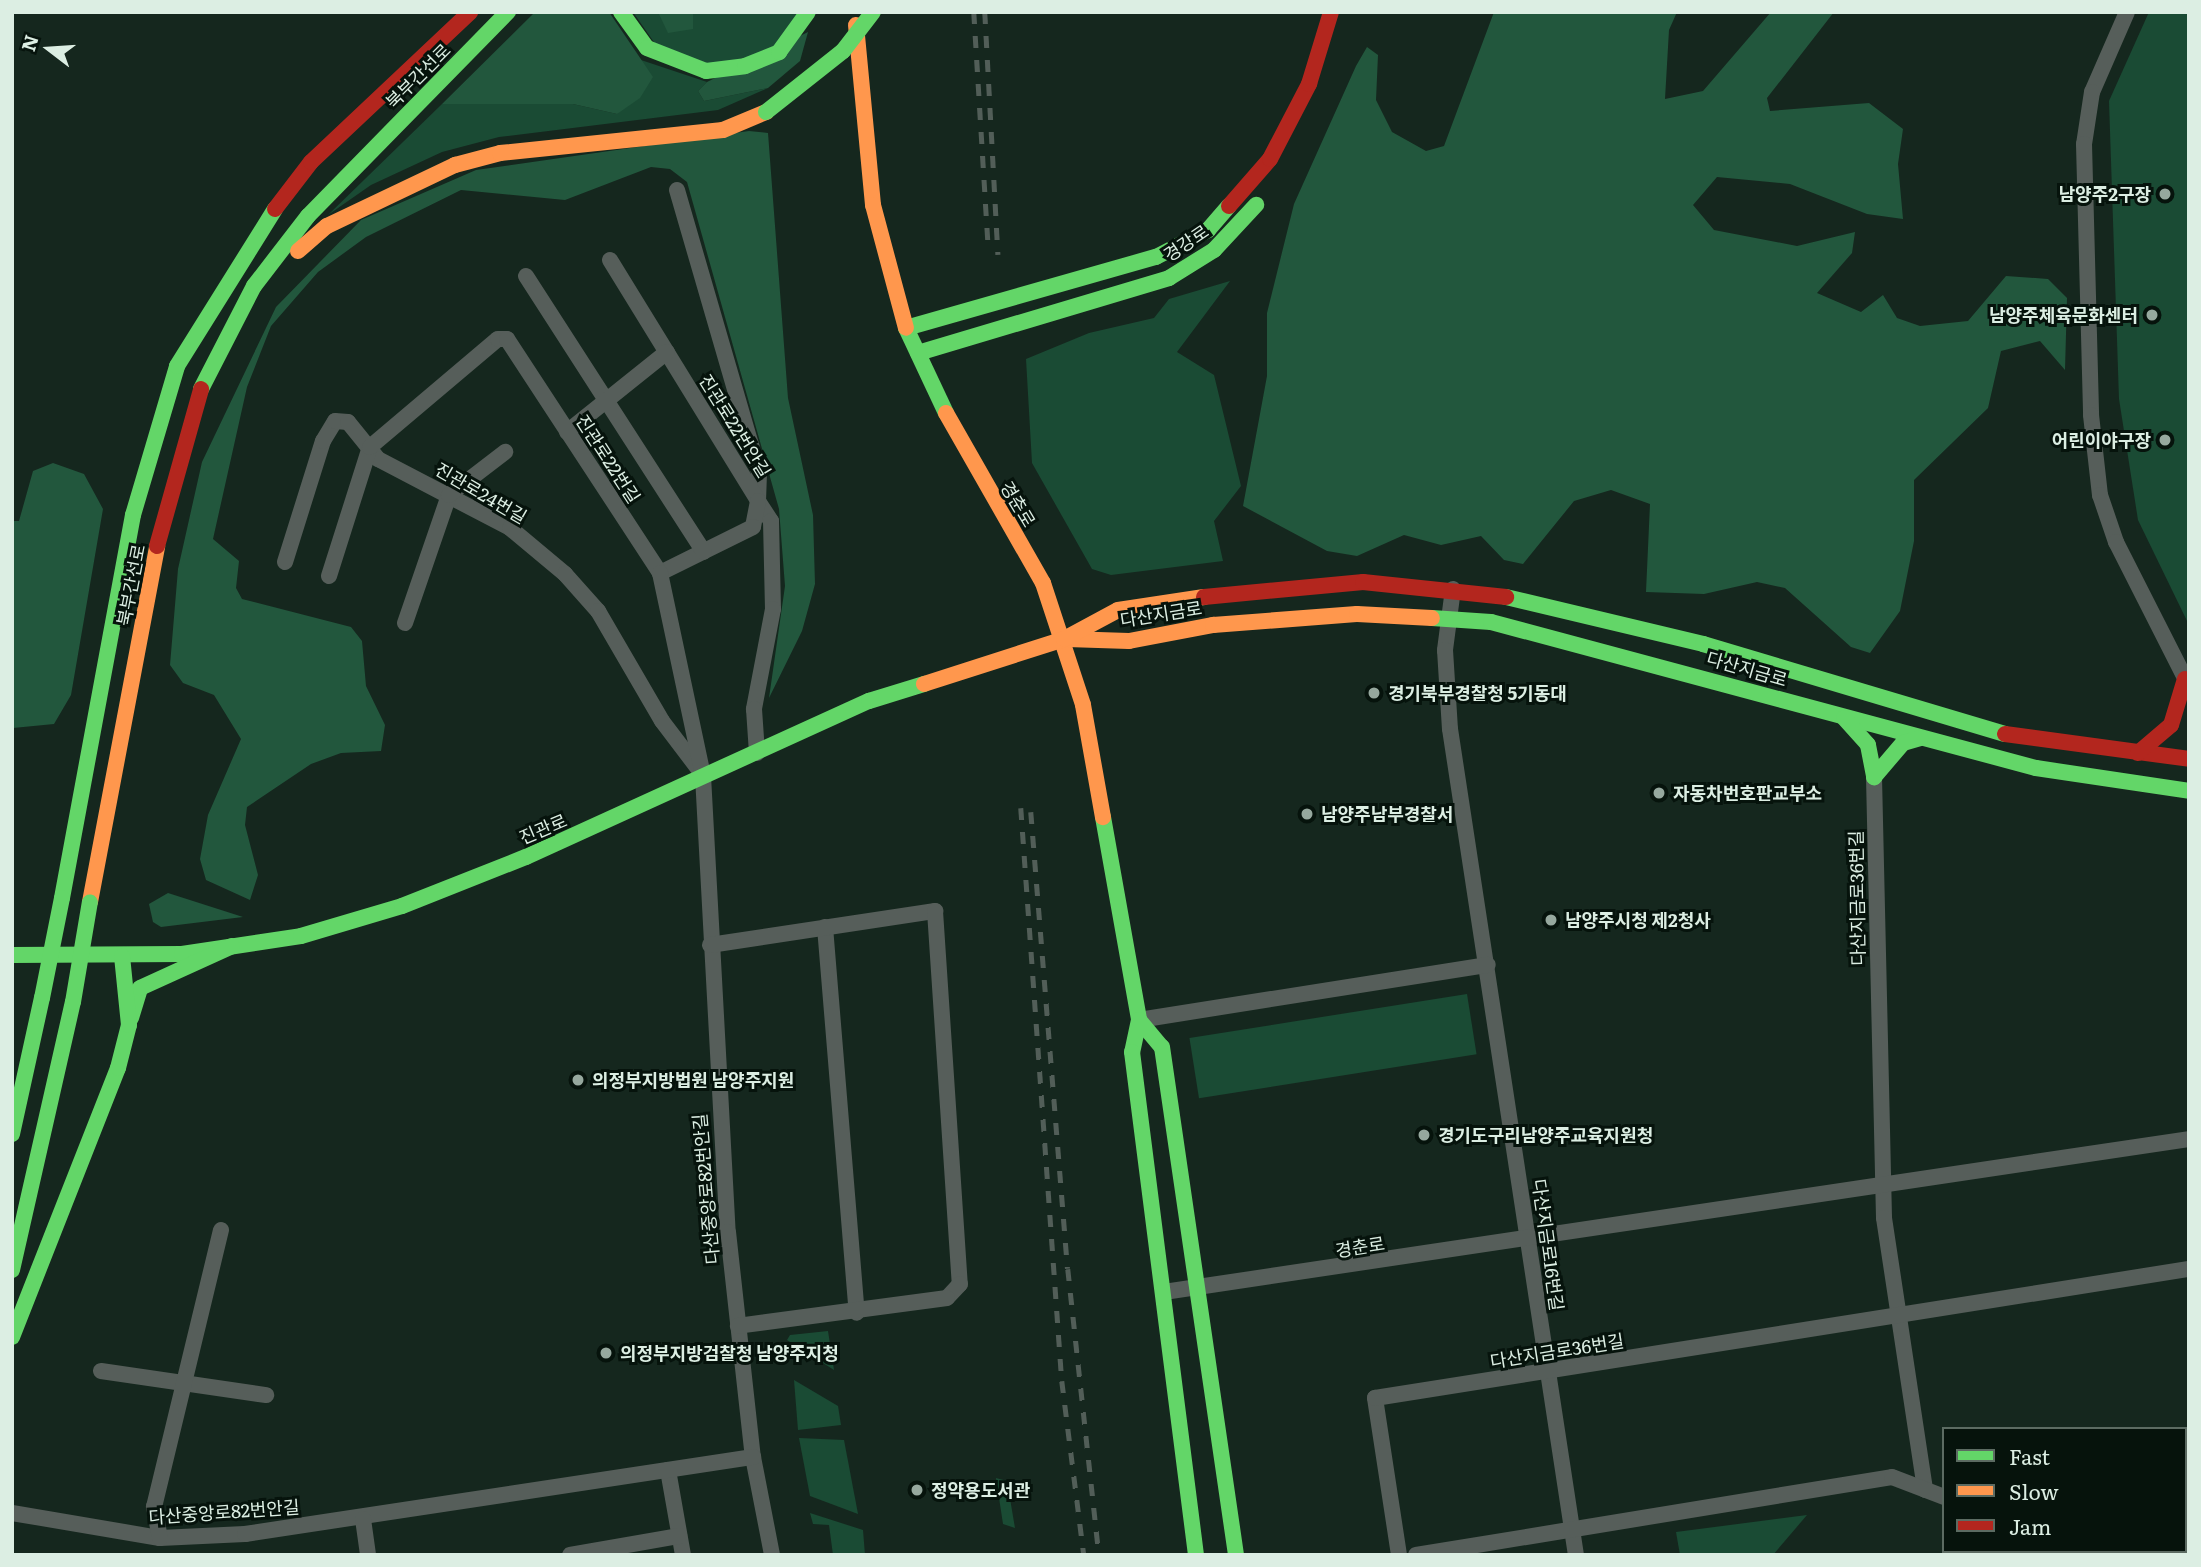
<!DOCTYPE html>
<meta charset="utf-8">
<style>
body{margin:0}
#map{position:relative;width:2201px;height:1567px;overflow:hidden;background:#15271e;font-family:Literata,"Noto Sans KR",serif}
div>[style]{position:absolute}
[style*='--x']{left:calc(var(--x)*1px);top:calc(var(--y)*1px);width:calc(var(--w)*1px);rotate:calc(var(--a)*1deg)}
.green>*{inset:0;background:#1a4b34;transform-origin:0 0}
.forest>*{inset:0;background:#22573d}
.street>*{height:16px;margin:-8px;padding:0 8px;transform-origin:8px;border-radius:8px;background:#565e5a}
.fast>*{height:16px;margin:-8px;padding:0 8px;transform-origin:8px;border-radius:8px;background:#63d668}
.slow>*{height:16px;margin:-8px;padding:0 8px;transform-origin:8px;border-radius:8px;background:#ff974d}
.jam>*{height:16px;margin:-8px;padding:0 8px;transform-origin:8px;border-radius:8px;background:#b3261e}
.rail>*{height:4.5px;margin-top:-2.25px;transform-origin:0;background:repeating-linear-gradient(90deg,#525e58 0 12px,transparent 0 24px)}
.fast-bridge>*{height:16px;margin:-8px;padding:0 8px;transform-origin:8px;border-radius:8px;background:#63d668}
.dots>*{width:19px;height:19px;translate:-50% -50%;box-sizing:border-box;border:4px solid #06130c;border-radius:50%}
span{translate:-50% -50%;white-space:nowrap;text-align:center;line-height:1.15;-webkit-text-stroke:6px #06130c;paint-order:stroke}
.street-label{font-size:18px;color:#dceee3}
.poi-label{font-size:18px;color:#dceee3;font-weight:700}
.right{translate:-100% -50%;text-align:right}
.left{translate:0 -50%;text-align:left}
.frame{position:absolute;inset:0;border:14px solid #dceee3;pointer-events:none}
.legend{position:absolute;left:1942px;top:1427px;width:245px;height:126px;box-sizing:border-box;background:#06130c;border:2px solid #5c6b62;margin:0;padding:9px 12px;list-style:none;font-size:21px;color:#dceee3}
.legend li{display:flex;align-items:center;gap:14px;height:35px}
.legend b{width:35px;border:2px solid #5c6b62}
.north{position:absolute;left:14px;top:14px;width:70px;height:70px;-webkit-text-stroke:5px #06130c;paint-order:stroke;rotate:287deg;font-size:19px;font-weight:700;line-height:28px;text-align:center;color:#dceee3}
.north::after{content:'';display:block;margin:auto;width:24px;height:32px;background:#dceee3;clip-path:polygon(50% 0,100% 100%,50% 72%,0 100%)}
</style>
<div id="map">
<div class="green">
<div style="clip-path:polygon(633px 12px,799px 12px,776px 50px,713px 66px,658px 48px)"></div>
<div style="clip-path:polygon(2149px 12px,2189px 12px,2189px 625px,2138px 520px,2119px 399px,2109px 101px)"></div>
<div style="clip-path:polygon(641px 60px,707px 82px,698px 91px,704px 101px,768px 88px,718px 110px,499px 137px,442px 152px,371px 185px,328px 215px,442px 104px,573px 104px,617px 114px)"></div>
<div style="clip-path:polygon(1230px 281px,1177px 352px,1214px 375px,1241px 486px,1214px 521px,1223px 561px,1111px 575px,1092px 569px,1032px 463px,1026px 359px,1089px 333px,1154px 318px,1169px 299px)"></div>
<div style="left:1467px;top:994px;width:61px;height:281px;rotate:81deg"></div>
<div style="clip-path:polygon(828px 1331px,834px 1370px,787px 1340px,790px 1335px)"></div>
<div style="clip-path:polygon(794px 1380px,838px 1406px,841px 1425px,798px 1430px)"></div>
<div style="clip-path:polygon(799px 1438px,844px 1440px,858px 1514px,810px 1496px)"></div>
<div style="clip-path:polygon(996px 1478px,1007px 1481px,1015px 1528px,1003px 1524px)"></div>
<div style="clip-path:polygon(810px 1513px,863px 1530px,865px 1555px,833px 1555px,829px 1525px,813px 1524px)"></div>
<div style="clip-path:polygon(1807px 1515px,1773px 1555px,1680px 1555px,1676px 1532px)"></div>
</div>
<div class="forest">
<div style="clip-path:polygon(535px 12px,609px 12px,653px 77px,640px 98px,617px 114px,573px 104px,442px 104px)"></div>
<div style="clip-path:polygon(658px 12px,693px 12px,693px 29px,668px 33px)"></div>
<div style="clip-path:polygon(1494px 12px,1677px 12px,1669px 30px,1665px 99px,1703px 91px,1771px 12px,1834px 12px,1767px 98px,1770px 111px,1869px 103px,1903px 129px,1898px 164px,1903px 219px,1867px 214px,1790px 184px,1717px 177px,1693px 205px,1714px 230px,1797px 246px,1855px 232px,1852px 253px,1817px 293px,1861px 312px,1883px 295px,1897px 318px,1920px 326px,1968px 321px,2006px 276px,2048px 279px,2067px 298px,2065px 370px,2040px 341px,2001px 351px,1988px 408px,1914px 480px,1914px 541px,1900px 611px,1870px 653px,1851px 647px,1785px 588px,1757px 582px,1704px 594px,1646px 592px,1650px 504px,1611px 490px,1574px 501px,1523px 564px,1504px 560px,1481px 536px,1441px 545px,1404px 535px,1357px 556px,1327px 551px,1243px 506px,1267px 376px,1267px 313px,1294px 204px,1356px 66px,1367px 47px,1378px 55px,1376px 100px,1392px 132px,1426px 151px,1444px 146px)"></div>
<div style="clip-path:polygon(808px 32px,800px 61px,768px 88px,704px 101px,698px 91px,707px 82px)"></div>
<div style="clip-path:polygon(749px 131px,768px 133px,788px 398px,813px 515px,815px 584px,802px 631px,769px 698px,785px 586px,779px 509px,687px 182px,670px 169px,651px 167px,565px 200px,461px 190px,366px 237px,318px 272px,271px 326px,247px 387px,213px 539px,239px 561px,236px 588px,242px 599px,351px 627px,362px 641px,366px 686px,385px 725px,381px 751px,341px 753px,311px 764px,247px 807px,245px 825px,258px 875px,250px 900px,206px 880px,200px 859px,208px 815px,241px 739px,214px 695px,183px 683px,170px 665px,178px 569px,202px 462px,276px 307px,361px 220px,476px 170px)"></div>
<div style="clip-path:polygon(53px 463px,84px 474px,103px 509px,71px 695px,54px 724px,13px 728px,12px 521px,19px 521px,33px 471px)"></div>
<div style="clip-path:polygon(168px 893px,243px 917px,161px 927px,153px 922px,149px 904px)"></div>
</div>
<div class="street">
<div style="--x:2127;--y:12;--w:87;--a:113.6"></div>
<div style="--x:2092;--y:92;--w:53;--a:98.7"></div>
<div style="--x:2084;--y:144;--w:271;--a:88.5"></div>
<div style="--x:2091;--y:415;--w:81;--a:83.6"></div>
<div style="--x:2100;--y:495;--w:50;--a:71.2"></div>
<div style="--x:2116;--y:542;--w:161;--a:63.1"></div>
<div style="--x:677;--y:190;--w:295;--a:73.8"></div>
<div style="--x:759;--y:473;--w:28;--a:92"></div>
<div style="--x:758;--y:501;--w:24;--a:57"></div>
<div style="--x:771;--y:521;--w:88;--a:88.7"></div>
<div style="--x:773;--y:609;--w:102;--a:100.8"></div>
<div style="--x:754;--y:709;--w:44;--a:86.1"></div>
<div style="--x:610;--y:260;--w:283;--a:58.4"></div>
<div style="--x:758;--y:501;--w:26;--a:101"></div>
<div style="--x:753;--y:527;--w:104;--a:153.7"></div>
<div style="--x:526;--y:276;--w:328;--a:57.2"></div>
<div style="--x:567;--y:432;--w:128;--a:-38.7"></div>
<div style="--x:285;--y:562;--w:127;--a:-72.6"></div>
<div style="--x:323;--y:441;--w:23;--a:-59"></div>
<div style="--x:335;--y:421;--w:13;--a:4"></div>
<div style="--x:348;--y:422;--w:48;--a:51"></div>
<div style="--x:378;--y:459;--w:149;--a:27.6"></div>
<div style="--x:510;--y:528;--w:72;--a:39.9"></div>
<div style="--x:565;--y:574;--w:50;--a:48.3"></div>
<div style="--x:598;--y:611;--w:127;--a:59.8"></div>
<div style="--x:662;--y:721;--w:63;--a:52.8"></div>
<div style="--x:329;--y:576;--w:135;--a:-72.4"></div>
<div style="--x:370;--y:447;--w:167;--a:-40.2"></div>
<div style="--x:498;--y:339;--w:9;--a:0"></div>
<div style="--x:507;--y:339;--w:280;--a:56.8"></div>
<div style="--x:660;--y:573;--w:208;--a:78"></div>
<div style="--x:703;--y:776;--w:457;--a:86.9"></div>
<div style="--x:728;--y:1232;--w:226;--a:83.7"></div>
<div style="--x:753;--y:1457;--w:100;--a:79"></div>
<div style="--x:1453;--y:589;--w:62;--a:97.5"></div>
<div style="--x:1445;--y:650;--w:79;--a:86.4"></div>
<div style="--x:1450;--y:729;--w:836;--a:81.33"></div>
<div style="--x:405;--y:623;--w:135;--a:-71"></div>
<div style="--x:449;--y:495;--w:71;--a:-37.5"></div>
<div style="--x:1874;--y:777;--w:441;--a:88.7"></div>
<div style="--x:1884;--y:1218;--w:275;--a:81.4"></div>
<div style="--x:825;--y:927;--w:387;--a:85.3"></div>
<div style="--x:710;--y:945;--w:228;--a:-8.6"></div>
<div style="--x:935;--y:911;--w:374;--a:86.2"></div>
<div style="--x:960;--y:1284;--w:19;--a:133"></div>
<div style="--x:947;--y:1298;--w:211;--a:172.4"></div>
<div style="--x:1139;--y:1020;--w:353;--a:-9"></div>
<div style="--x:1164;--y:1292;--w:1036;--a:-8.49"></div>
<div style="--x:101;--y:1371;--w:167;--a:8.3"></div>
<div style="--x:668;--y:1470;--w:86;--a:80"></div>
<div style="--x:12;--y:1513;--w:150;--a:9.6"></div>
<div style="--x:160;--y:1538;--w:85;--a:-2.7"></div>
<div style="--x:245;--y:1534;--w:514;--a:-8.62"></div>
<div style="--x:363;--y:1519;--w:36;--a:82"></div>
<div style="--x:160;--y:1538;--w:32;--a:-101"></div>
<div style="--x:154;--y:1507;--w:285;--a:-76.4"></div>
<div style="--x:2108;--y:1551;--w:12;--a:20"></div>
<div style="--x:570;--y:1555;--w:111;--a:-9.9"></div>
<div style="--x:1399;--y:1555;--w:159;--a:-98.7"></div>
<div style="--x:1375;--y:1398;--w:824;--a:-9.01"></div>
<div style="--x:1416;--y:1555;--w:482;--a:-9.3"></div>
<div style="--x:1892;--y:1477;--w:56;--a:21"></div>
</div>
<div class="fast">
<div style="--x:621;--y:12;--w:44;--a:54.2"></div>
<div style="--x:647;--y:48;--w:63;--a:21.3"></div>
<div style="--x:706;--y:71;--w:39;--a:-7"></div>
<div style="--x:745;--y:66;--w:37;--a:-22"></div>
<div style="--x:779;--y:52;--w:49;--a:-54.1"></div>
<div style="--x:918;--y:353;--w:262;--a:-16.6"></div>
<div style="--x:1169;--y:278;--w:53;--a:-31.9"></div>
<div style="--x:1214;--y:250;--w:62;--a:-47"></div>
<div style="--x:201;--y:389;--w:116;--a:-62.8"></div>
<div style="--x:254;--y:286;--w:88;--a:-52.4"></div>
<div style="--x:308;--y:216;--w:286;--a:-45.6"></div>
<div style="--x:946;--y:413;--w:94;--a:-115.2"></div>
<div style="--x:906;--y:328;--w:260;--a:-15.9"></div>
<div style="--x:1156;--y:257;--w:59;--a:-27.4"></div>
<div style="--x:1208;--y:230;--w:32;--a:-49"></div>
<div style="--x:1506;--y:597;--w:203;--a:13.4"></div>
<div style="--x:1703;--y:644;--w:315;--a:16.6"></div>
<div style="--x:1432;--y:618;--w:59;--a:3.9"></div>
<div style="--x:1491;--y:622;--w:564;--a:15"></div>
<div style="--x:2036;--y:768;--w:155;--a:8.5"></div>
<div style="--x:1844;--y:718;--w:36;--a:48"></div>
<div style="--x:1868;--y:745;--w:33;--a:79"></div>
<div style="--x:1874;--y:777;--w:45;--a:-49.5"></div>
<div style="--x:1903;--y:743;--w:18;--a:-16"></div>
<div style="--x:1103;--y:817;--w:206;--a:79.9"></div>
<div style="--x:1139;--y:1020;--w:33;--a:102"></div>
<div style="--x:1132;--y:1052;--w:507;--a:82.75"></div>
<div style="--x:62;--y:898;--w:390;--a:-79.5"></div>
<div style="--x:133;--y:515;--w:155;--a:-73.5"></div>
<div style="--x:177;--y:366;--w:185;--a:-58"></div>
<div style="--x:12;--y:955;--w:170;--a:-0.3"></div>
<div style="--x:182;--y:954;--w:120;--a:-8.6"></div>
<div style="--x:301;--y:936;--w:105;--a:-16.5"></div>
<div style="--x:402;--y:906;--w:133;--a:-21.6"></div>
<div style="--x:526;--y:857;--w:377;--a:-24.5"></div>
<div style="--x:869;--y:701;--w:58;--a:-17.2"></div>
<div style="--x:131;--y:1018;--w:31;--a:-73"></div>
<div style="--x:140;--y:988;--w:101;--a:-24.5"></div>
<div style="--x:1139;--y:1020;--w:35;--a:50"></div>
<div style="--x:1162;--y:1047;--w:513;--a:81.71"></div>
<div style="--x:12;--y:1134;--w:139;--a:-77.6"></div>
<div style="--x:12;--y:1270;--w:275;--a:-77.2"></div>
<div style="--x:12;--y:1337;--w:289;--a:-68.5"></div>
<div style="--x:118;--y:1068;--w:44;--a:-75.7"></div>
<div style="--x:129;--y:1025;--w:69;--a:-95.8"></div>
</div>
<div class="slow">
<div style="--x:856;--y:25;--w:181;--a:84.6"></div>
<div style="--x:873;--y:205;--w:127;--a:75"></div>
<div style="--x:298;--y:251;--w:38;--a:-41"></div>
<div style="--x:327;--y:226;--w:142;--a:-25.5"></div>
<div style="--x:455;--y:165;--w:47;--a:-14.9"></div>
<div style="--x:500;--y:153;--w:224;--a:-5.9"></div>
<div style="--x:723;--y:130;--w:47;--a:-22.7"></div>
<div style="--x:946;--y:413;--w:196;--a:60.3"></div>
<div style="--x:1043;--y:583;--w:128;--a:71.8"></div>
<div style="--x:1083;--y:705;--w:114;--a:79.9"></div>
<div style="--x:1067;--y:639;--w:62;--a:1.8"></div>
<div style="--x:1129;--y:641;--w:86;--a:-10.8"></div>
<div style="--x:1213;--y:625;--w:144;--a:-4.4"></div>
<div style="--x:1357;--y:614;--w:75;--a:3.1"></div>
<div style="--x:924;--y:684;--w:147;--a:-17.8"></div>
<div style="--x:1064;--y:639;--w:61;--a:-28.2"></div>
<div style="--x:1118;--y:610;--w:87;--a:-8.6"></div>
<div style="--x:90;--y:902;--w:362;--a:-79.3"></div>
</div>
<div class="jam">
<div style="--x:1229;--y:206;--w:62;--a:-48.9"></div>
<div style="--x:1270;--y:159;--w:85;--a:-62.5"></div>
<div style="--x:1309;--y:84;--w:75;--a:-73"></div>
<div style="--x:275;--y:209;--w:59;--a:-52.5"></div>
<div style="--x:311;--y:162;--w:219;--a:-43.3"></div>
<div style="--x:157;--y:546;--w:163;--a:-74.3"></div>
<div style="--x:1204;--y:597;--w:160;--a:-5.4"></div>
<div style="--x:1363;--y:582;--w:144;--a:6"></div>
<div style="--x:2005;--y:734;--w:186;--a:7.7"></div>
<div style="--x:2138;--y:753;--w:43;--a:-40.3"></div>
<div style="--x:2171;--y:725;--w:48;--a:-73.1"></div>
</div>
<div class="rail">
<div style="--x:974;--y:12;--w:232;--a:86.5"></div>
<div style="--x:985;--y:12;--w:243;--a:86.9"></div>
<div style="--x:1021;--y:808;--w:574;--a:85.91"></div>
<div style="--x:1062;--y:1381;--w:175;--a:82.8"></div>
<div style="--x:1031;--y:812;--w:458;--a:85.4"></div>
<div style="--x:1068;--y:1269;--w:288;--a:83.8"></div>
</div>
<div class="fast-bridge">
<div style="--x:766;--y:112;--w:98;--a:-38.4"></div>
<div style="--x:843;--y:51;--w:49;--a:-52.4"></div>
<div style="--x:42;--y:998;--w:102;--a:-78.7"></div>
<div style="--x:73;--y:1002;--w:101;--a:-80.4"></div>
</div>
<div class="dots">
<div style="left:2165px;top:194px;background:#96a89e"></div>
<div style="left:2152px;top:315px;background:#96a89e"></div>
<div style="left:2165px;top:440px;background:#96a89e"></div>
<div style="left:1374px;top:693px;background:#96a89e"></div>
<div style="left:1659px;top:793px;background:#96a89e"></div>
<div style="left:1307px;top:814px;background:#96a89e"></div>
<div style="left:1551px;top:920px;background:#96a89e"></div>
<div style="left:578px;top:1080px;background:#96a89e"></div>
<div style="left:1424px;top:1135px;background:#96a89e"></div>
<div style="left:606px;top:1353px;background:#96a89e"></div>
<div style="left:917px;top:1490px;background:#96a89e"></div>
</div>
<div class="street-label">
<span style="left:418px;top:76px;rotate:-45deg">북부간선로</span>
<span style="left:1186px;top:243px;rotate:-34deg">경강로</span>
<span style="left:735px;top:426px;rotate:58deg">진관로22번안길</span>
<span style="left:608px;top:459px;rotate:57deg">진관로22번길</span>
<span style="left:481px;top:493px;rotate:30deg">진관로24번길</span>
<span style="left:1018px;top:504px;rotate:59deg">경춘로</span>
<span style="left:131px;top:585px;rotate:-79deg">북부간선로</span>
<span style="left:1161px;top:614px;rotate:-9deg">다산지금로</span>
<span style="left:1747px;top:669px;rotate:16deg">다산지금로</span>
<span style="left:543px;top:829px;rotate:-23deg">진관로</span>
<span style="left:1857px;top:898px;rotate:-91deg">다산지금로36번길</span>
<span style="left:706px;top:1189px;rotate:-95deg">다산중앙로82번안길</span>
<span style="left:1548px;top:1245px;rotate:82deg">다산지금로16번길</span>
<span style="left:1360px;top:1247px;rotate:-9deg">경춘로</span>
<span style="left:1557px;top:1351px;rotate:-9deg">다산지금로36번길</span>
<span style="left:224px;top:1512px;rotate:-4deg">다산중앙로82번안길</span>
</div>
<div class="poi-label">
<span class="right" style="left:2151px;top:194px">남양주2구장</span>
<span class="right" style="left:2138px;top:315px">남양주체육문화센터</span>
<span class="right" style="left:2151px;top:440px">어린이야구장</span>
<span class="left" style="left:1388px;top:693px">경기북부경찰청 5기동대</span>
<span class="left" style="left:1673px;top:793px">자동차번호판교부소</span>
<span class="left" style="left:1321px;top:814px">남양주남부경찰서</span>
<span class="left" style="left:1565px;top:920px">남양주시청 제2청사</span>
<span class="left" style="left:592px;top:1080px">의정부지방법원 남양주지원</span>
<span class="left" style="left:1438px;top:1135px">경기도구리남양주교육지원청</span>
<span class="left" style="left:620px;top:1353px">의정부지방검찰청 남양주지청</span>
<span class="left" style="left:931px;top:1490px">정약용도서관</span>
</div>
<div class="frame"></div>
<ul class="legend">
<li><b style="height:9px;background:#63d668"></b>Fast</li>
<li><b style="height:9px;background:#ff974d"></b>Slow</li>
<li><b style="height:9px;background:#b3261e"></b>Jam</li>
</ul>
<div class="north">N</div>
</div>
